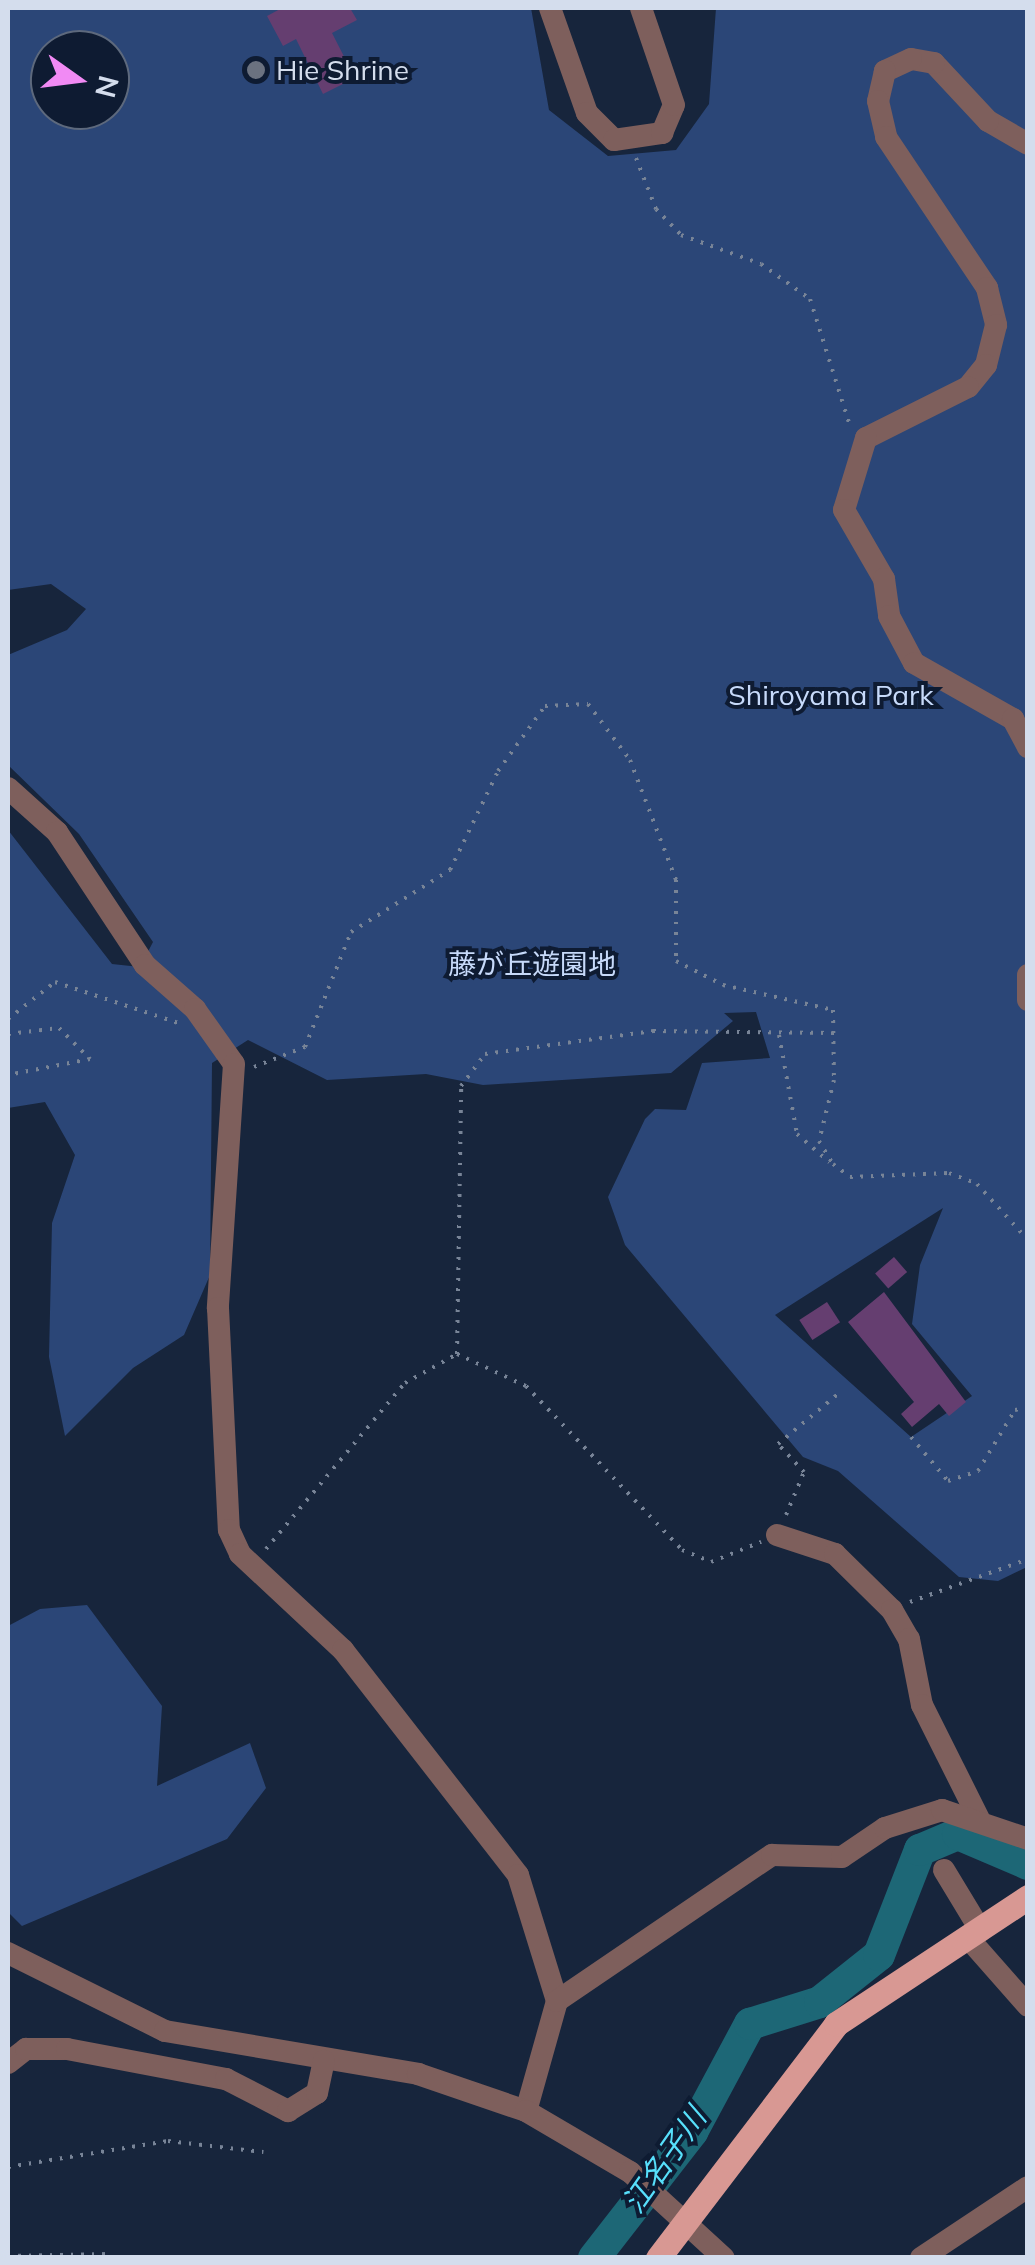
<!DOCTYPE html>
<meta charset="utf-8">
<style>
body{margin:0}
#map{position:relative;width:1035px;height:2265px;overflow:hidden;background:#17253c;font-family:Mulish,"Noto Sans JP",sans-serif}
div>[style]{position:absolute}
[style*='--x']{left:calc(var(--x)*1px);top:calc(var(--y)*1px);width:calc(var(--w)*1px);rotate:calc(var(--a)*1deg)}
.green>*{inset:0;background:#2b4677}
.river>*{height:32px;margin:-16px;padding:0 16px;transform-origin:16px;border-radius:16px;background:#1d6776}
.building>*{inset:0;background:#653e70;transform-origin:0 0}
.path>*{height:4px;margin-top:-2px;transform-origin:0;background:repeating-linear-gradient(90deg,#788497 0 2.5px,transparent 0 10.5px)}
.minor>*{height:22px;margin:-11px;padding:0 11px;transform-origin:11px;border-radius:11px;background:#7e5f5c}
.major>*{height:25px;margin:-12.5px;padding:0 12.5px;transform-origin:12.5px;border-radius:12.5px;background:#d89893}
.dots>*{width:28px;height:28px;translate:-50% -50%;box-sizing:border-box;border:5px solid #0e1b32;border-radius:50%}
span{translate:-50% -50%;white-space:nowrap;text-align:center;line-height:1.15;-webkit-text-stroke:8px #0e1b32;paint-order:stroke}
.poi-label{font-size:28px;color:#d4dded}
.left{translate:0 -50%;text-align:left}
.park-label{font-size:28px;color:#c7dafa}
.water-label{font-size:30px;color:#57dffb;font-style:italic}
.frame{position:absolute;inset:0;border:10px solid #d4dded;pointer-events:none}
.north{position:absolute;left:30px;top:30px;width:100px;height:100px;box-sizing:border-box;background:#0e1b32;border:2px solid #5d697d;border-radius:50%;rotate:104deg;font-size:28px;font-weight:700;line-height:40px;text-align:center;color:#d4dded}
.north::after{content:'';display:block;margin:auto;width:35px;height:45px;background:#f18af4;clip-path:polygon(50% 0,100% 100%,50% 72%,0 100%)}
</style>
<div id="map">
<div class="green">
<div style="clip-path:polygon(evenodd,8px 8px,531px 8px,549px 110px,608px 156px,676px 150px,709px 104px,716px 8px,1027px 8px,1027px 1567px,998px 1581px,959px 1577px,838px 1471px,803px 1457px,625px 1245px,608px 1197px,645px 1119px,655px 1109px,686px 1110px,702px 1063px,770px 1058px,756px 1012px,724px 1013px,733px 1021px,671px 1073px,483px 1085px,426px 1074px,327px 1080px,248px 1040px,212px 1063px,210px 1275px,184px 1335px,133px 1368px,65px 1436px,49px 1357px,52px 1223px,75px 1155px,45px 1102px,8px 1108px,8px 830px,112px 964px,140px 967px,153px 942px,79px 834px,8px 765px,8px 655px,67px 630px,86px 609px,51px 584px,8px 590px,8px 8px,50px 50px,110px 50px,110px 110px,50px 110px,50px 50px,8px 8px,943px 1208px,920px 1265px,912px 1324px,972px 1396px,911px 1437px,775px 1315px,943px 1208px)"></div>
<div style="clip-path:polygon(87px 1605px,162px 1706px,157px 1786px,250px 1743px,266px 1788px,227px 1839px,22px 1926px,8px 1912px,8px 1626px,40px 1609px)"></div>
</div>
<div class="river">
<div style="--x:594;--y:2258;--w:160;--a:-52.1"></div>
<div style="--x:692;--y:2132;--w:123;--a:-61.8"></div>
<div style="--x:750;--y:2024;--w:73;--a:-17.4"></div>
<div style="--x:820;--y:2002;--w:75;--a:-38.5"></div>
<div style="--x:879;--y:1955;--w:113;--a:-68.7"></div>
<div style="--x:920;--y:1850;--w:41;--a:-22.8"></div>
<div style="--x:958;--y:1834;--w:76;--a:23.2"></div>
</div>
<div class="building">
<div style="clip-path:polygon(282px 8px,350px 8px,357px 20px,332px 33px,355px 78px,323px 94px,296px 39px,283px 46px,267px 16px)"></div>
<div style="left:894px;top:1257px;width:20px;height:25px;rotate:49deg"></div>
<div style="clip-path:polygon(884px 1292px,966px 1402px,949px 1416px,939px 1404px,912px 1427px,901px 1414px,914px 1402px,848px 1322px)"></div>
<div style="left:827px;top:1302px;width:24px;height:33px;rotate:57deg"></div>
</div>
<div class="path">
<div style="--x:636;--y:158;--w:55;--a:68.6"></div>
<div style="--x:656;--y:209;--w:36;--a:46"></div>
<div style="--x:681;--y:235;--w:85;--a:19.9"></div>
<div style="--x:761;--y:264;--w:60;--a:35.5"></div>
<div style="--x:810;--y:299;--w:133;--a:72.5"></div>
<div style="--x:8;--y:1019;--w:60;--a:-38.2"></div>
<div style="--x:55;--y:982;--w:133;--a:18.4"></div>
<div style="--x:8;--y:1034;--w:51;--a:-6.7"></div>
<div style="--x:59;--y:1028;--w:44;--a:45"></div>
<div style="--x:90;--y:1059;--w:84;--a:169"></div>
<div style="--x:779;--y:1035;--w:101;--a:79.7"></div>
<div style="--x:797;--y:1134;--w:43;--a:41.2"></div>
<div style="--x:254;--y:1067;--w:55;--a:-21.4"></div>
<div style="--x:305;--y:1047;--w:124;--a:-68.2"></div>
<div style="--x:351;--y:932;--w:117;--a:-32.1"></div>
<div style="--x:450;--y:870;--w:110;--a:-64.1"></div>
<div style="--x:498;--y:771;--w:80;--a:-54.1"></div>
<div style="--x:545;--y:706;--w:43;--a:-2.7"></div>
<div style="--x:588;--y:704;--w:70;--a:53.1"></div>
<div style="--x:630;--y:760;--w:129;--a:69"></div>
<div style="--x:676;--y:880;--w:81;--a:90"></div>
<div style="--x:676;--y:961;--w:53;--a:27.1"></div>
<div style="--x:723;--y:985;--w:113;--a:12.8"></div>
<div style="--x:833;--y:1010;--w:70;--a:89.2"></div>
<div style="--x:834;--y:1080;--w:63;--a:103.8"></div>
<div style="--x:819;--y:1141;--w:27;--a:59"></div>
<div style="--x:833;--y:1164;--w:21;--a:37"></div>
<div style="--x:850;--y:1177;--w:99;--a:-2.3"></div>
<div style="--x:949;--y:1173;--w:30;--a:21"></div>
<div style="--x:977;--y:1184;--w:76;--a:47.7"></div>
<div style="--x:457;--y:1354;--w:268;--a:-89.1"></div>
<div style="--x:461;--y:1086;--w:40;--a:-53"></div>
<div style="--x:485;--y:1054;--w:170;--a:-7.8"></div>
<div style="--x:653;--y:1031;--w:183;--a:0.6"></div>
<div style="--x:911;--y:1437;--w:57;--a:49.9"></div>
<div style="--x:948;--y:1481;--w:32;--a:-18"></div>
<div style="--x:978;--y:1471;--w:71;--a:-58.8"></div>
<div style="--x:1015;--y:1410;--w:13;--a:-9"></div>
<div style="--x:786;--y:1515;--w:47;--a:-67.3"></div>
<div style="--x:804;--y:1472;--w:38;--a:-133"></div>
<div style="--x:778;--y:1444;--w:78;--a:-39.8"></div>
<div style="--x:266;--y:1549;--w:217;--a:-50.1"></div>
<div style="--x:405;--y:1383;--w:60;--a:-29.1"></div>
<div style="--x:457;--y:1354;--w:76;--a:24.9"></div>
<div style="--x:526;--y:1386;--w:226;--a:46.4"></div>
<div style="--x:682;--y:1550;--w:31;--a:22"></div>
<div style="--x:711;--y:1562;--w:54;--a:-21.8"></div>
<div style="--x:910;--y:1602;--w:126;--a:-20"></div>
<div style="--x:8;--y:2167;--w:162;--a:-9.2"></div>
<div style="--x:168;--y:2141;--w:96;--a:6.6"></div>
<div style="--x:8;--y:2256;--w:102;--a:-1.1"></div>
</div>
<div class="minor">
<div style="--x:550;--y:8;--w:111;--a:70.6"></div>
<div style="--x:587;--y:113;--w:38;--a:45"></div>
<div style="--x:614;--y:140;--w:49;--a:-8.3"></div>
<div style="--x:662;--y:133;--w:30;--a:-67"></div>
<div style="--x:674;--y:105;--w:102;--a:-108.8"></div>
<div style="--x:1028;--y:144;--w:46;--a:-150.1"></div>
<div style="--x:988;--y:121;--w:79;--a:-133"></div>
<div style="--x:934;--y:63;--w:23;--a:-170"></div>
<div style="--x:911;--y:59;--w:29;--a:155"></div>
<div style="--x:885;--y:71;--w:31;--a:103"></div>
<div style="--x:878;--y:101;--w:37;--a:77"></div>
<div style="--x:886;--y:137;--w:182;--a:56.2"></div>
<div style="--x:987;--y:288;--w:38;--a:76"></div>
<div style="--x:996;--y:325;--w:41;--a:104"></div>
<div style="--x:986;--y:365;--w:28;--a:129"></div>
<div style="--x:968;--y:387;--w:114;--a:153.4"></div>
<div style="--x:866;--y:438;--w:75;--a:107"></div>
<div style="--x:844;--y:510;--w:80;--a:59.9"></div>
<div style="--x:884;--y:579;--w:37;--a:82"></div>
<div style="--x:889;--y:616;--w:53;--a:62"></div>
<div style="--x:914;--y:663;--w:114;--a:29.5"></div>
<div style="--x:1013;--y:719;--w:32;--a:62"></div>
<div style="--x:8;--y:788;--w:66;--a:41.9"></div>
<div style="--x:57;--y:832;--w:159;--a:56.5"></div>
<div style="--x:145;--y:965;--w:67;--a:41.3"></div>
<div style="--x:195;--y:1009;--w:67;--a:54.7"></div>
<div style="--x:234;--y:1064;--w:245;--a:93.8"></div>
<div style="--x:218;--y:1308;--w:222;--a:87.2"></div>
<div style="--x:229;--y:1530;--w:26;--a:65"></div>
<div style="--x:240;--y:1554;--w:141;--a:43"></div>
<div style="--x:343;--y:1650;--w:285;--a:52.1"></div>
<div style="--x:518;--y:1875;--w:132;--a:72.8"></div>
<div style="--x:557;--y:2001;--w:114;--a:105.7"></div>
<div style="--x:1028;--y:975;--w:25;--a:90"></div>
<div style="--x:777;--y:1535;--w:61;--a:18.1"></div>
<div style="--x:835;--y:1554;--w:80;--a:44.5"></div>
<div style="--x:892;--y:1610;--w:34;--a:60"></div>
<div style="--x:909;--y:1639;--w:67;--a:78.9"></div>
<div style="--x:922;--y:1705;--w:127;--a:63.4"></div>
<div style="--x:944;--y:1870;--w:71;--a:58.8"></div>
<div style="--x:969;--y:1939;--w:89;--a:48.6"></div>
<div style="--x:8;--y:1953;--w:175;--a:26.4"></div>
<div style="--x:165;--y:2031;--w:257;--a:9.6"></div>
<div style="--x:418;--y:2074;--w:114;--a:18.9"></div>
<div style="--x:526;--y:2111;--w:121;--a:30.4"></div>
<div style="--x:630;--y:2172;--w:127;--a:42.5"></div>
<div style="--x:557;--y:2001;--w:260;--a:-34.2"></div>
<div style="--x:772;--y:1855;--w:70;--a:1.6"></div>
<div style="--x:842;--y:1857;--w:52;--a:-34"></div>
<div style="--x:885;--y:1828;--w:60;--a:-17.5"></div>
<div style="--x:942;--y:1810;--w:91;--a:18.6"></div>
<div style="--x:8;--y:2063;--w:23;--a:-38"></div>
<div style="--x:26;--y:2049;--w:41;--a:0"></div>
<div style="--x:67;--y:2049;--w:162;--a:10.7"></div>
<div style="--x:226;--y:2079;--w:70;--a:27.3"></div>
<div style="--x:288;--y:2111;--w:34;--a:-32"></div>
<div style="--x:317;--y:2093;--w:33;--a:-78"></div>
<div style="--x:921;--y:2258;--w:128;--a:-33.6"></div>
</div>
<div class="major">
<div style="--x:658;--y:2258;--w:294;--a:-52.7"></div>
<div style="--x:836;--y:2024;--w:230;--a:-33.5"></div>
</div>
<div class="dots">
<div style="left:256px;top:70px;background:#6b7280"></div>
</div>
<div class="poi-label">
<span class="left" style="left:276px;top:70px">Hie Shrine</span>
</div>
<div class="park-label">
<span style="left:831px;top:695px">Shiroyama Park</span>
<span style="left:532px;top:964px">藤が丘遊園地</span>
</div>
<div class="water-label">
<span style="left:664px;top:2160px;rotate:-55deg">江名子川</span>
</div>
<div class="frame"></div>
<div class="north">N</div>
</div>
